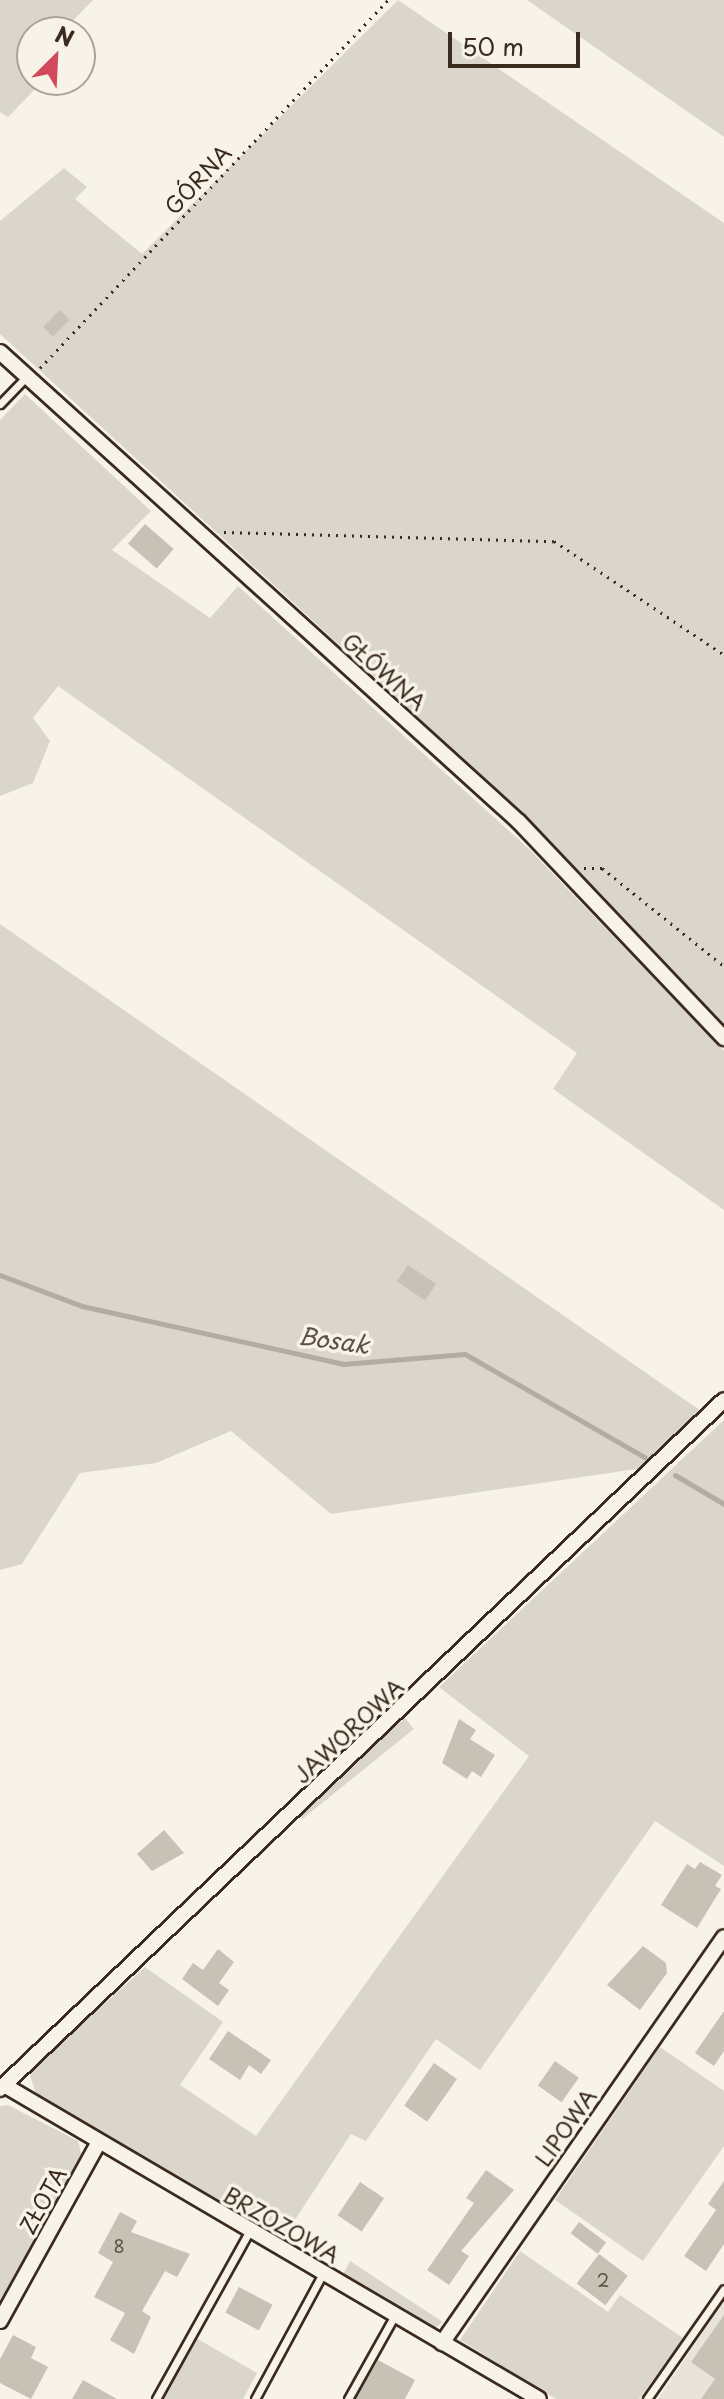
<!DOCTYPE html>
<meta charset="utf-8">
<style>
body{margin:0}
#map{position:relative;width:724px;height:2399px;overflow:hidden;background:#f7f3e8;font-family:"Playpen Sans",sans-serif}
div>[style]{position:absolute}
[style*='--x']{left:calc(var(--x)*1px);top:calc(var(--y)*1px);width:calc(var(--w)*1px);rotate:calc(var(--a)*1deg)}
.built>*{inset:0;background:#e9e4d9}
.green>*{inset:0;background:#dbd6cb;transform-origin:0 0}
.stream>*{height:5px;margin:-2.5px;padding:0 2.5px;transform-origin:2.5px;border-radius:2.5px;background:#b4aca0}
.building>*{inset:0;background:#c8c1b6;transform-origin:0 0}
.path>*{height:3px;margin-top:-1.5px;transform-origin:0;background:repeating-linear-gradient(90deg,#3b2a1e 0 2px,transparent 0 8px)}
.roads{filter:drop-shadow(2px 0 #3b2a1e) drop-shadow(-2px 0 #3b2a1e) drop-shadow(0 2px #3b2a1e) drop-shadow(0 -2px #3b2a1e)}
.lane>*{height:7px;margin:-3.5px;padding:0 3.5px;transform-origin:3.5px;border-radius:3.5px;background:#f7f3e8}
.street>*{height:14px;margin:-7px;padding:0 7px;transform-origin:7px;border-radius:7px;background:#f7f3e8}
span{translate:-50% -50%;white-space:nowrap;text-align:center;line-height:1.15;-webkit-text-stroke:7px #f7f3e8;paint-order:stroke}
.number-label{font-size:18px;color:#5e5044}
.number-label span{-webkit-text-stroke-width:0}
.street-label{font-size:22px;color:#3b2a1e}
.water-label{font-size:24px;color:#5f5145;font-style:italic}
.north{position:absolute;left:16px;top:16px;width:80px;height:80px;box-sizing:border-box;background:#f7f3e8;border:2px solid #aca397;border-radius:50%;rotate:24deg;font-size:22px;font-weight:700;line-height:32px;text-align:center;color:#3b2a1e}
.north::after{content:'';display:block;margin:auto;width:28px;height:36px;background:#d1495b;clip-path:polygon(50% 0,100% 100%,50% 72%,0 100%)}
.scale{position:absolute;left:448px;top:32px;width:132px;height:36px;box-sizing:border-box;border:4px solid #3b2a1e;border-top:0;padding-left:10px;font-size:24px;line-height:28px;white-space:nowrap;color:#3b2a1e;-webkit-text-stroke:6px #f7f3e8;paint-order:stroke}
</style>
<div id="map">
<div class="built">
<div style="clip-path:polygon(724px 2300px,724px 2399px,658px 2399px)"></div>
</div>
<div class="green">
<div style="clip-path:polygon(0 0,93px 0,62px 32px,32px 32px,32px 80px,44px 80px,8px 117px,0 112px)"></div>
<div style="clip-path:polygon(398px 0,724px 223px,724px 1026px,527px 817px,0 334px,0 221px,64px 168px,87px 187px,75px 199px,142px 254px)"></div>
<div style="clip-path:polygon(527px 0,724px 0,724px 137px)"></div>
<div style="clip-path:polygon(25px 394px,151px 511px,112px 550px,210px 618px,238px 586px,529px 849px,724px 1051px,724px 1210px,553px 1089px,577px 1053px,58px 686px,33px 718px,50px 741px,33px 783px,0 796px,0 420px)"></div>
<div style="clip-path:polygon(0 924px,701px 1411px,643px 1468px,331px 1514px,231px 1431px,156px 1463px,80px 1473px,22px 1564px,0 1570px)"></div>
<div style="clip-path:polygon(724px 1420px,724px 1866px,655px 1821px,480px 2070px,436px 2039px,366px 2141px,351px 2134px,287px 2232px,276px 2236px,37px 2097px,30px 2075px,40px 2062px,145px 1967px,223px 2022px,180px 2085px,256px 2136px,529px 1756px,439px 1687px)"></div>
<div style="left:405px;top:1718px;width:14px;height:143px;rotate:51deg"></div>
<div style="clip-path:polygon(660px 2047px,724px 2091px,724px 2146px,643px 2261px,555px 2200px)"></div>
<div style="clip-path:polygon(8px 2105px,78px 2141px,82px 2157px,0 2309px,0 2106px)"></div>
<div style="clip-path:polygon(520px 2251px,608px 2312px,620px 2295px,683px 2338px,639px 2399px,556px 2399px,460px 2340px)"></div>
<div style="clip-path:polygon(350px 2261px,400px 2294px,443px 2322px,433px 2330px,342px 2276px)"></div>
<div style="clip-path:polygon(196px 2338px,257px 2373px,243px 2399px,160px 2399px)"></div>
</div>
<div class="stream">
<div style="--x:0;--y:1275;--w:88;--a:20.7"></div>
<div style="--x:82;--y:1306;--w:267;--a:12.5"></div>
<div style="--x:343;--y:1364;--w:122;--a:-4.7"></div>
<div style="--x:465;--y:1354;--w:207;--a:29.9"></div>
<div style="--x:675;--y:1475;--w:57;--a:30.6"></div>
</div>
<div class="building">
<div style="left:60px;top:310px;width:14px;height:24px;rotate:45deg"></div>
<div style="left:145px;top:524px;width:38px;height:26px;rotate:41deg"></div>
<div style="left:408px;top:1265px;width:34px;height:20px;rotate:34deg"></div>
<div style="clip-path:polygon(459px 1719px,476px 1730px,470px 1739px,495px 1755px,481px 1777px,472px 1771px,467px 1779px,442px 1763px)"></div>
<div style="clip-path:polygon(164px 1830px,184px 1853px,152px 1871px,137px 1854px)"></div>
<div style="clip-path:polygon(700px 1862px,722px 1875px,715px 1886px,721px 1889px,697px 1928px,661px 1905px,687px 1864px,695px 1869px)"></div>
<div style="clip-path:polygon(643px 1946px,666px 1963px,667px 1973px,640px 2010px,607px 1985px)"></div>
<div style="clip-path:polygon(218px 1949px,234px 1962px,219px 1983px,229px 1990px,218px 2006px,182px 1979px,193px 1963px,203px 1970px)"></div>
<div style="clip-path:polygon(724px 2011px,724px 2051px,714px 2066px,695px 2053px)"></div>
<div style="clip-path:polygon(228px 2031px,271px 2060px,261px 2074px,249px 2065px,240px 2080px,209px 2059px)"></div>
<div style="left:555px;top:2061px;width:29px;height:30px;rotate:35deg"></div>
<div style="left:434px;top:2063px;width:28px;height:52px;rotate:35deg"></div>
<div style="clip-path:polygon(486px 2170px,514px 2190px,461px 2251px,469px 2256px,449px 2285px,427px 2270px,474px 2203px,466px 2198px)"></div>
<div style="clip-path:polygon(724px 2181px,724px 2244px,706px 2271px,684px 2256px,716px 2210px,708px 2204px)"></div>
<div style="left:360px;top:2182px;width:29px;height:40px;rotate:34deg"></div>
<div style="clip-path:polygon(120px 2212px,137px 2221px,131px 2232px,190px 2254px,177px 2277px,165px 2271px,142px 2311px,151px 2317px,134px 2354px,110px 2340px,125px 2313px,94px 2297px,113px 2262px,98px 2253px)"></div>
<div style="left:579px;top:2222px;width:34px;height:14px;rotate:37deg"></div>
<div style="left:599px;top:2254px;width:36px;height:37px;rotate:37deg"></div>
<div style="left:239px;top:2287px;width:38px;height:29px;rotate:28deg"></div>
<div style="clip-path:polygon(724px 2315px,724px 2399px,701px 2399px,715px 2379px,691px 2362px)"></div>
<div style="clip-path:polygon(13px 2335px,36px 2347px,31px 2358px,48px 2367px,31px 2399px,0 2383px,0 2359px)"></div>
<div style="clip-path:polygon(378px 2360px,415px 2380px,405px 2399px,355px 2399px)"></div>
<div style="clip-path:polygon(83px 2380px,117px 2399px,72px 2399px)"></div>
</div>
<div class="path">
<div style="--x:40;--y:368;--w:506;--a:-46.6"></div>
<div style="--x:224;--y:532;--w:330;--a:1.6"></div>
<div style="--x:554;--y:541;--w:205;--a:33.8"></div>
<div style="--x:584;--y:868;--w:18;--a:0"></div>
<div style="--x:602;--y:868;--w:156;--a:38.8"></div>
</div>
<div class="roads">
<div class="lane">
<div style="--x:0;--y:404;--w:37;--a:-46"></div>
<div style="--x:156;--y:2399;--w:191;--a:-60.9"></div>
<div style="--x:255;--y:2399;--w:143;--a:-61.6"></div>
<div style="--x:348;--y:2399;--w:96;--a:-60.8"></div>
<div style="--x:647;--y:2399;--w:134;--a:-55"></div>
</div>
<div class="street">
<div style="--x:0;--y:352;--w:700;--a:42.16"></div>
<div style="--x:519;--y:822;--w:298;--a:46.5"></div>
<div style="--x:4;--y:2085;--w:620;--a:30.41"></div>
<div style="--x:0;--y:2089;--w:999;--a:-43.58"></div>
<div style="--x:0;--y:2321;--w:205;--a:-61.1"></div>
<div style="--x:442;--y:2343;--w:494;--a:-55.2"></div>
</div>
</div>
<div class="number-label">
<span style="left:119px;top:2246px">8</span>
<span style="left:603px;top:2280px">2</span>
</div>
<div class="street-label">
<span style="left:197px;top:179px;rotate:-47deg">GÓRNA</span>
<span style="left:385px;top:671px;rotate:42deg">GŁÓWNA</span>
<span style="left:348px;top:1730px;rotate:-43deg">JAWOROWA</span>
<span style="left:565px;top:2127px;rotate:-55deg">LIPOWA</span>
<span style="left:42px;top:2200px;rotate:-61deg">ZŁOTA</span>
<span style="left:282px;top:2224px;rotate:30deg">BRZOZOWA</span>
</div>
<div class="water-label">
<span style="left:334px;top:1340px;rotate:8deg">Bosak</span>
</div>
<div class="north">N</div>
<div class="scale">50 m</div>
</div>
